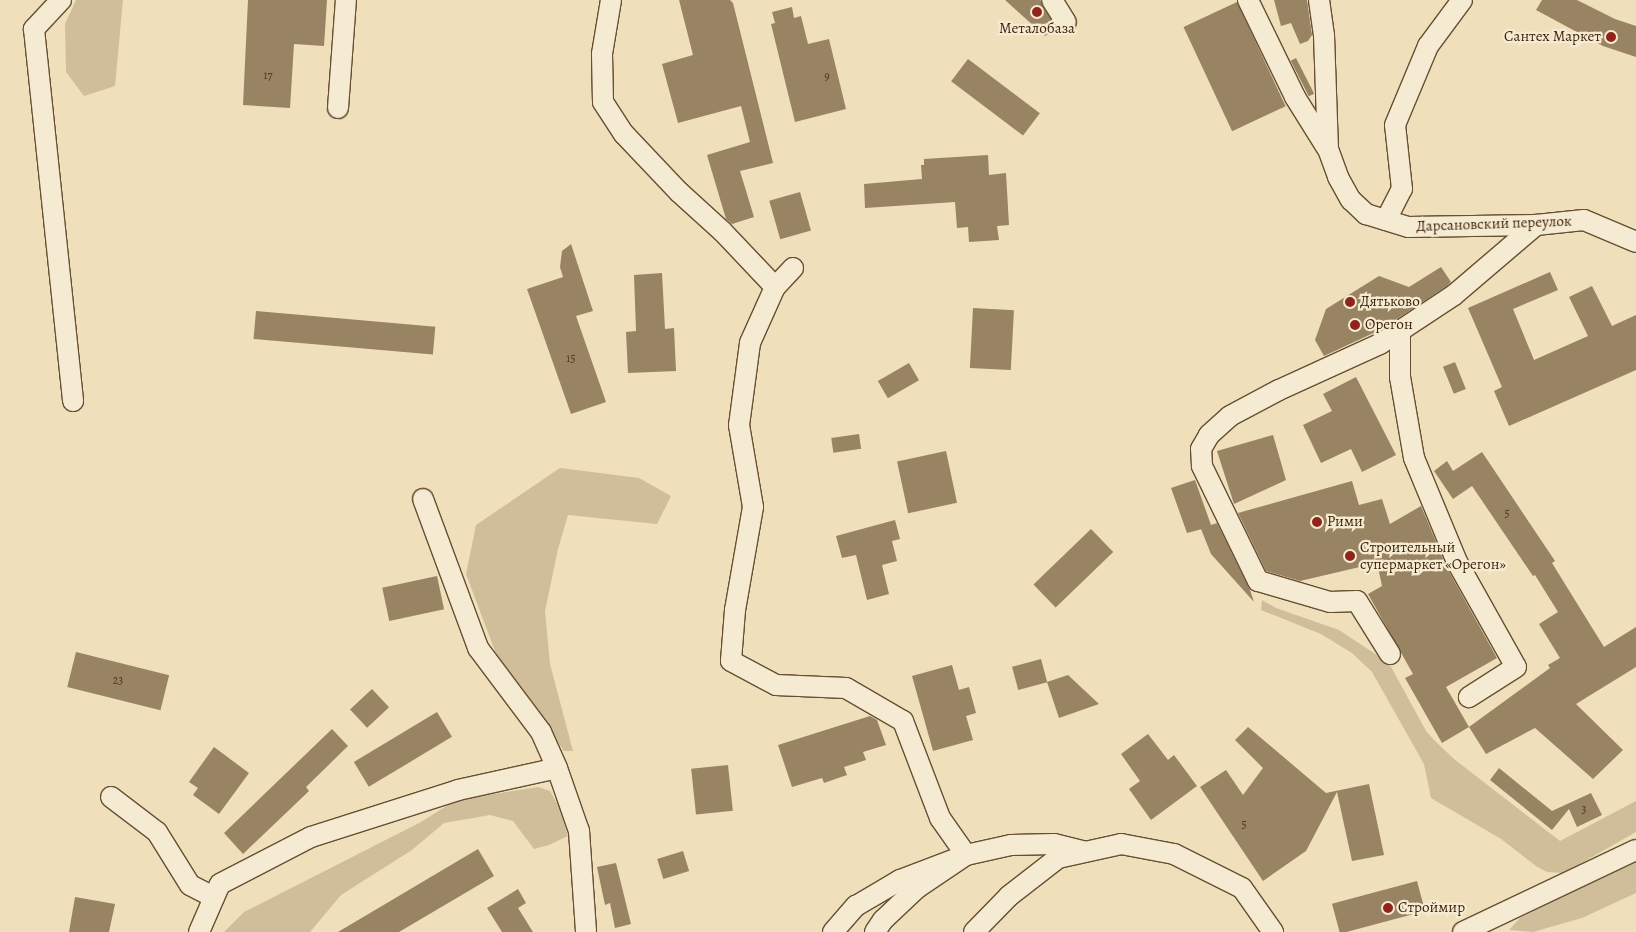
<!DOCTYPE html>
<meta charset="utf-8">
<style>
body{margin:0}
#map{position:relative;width:1636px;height:932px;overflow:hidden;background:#efdfba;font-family:Alegreya,serif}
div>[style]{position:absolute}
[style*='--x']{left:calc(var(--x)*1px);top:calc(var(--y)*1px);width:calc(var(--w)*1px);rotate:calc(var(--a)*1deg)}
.green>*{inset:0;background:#d0be9b}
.building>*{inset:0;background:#988363;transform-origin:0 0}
.roads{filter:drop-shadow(1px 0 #674f32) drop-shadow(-1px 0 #674f32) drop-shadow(0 1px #674f32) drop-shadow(0 -1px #674f32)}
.minor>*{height:20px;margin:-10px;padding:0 10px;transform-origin:10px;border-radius:10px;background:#f5ead2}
.dots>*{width:14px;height:14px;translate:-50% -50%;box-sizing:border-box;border:2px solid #f5ead2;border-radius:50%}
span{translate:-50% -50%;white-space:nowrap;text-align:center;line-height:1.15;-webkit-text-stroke:4.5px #f5ead2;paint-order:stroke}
.number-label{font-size:12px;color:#52381c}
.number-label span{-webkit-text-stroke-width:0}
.poi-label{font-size:15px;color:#3a1f05}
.right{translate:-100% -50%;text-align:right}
.left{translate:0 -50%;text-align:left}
.street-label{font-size:15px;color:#3a1f05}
</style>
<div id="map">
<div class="green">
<div style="clip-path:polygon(76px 0,123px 0,115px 86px,84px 96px,66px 72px,65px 24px)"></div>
<div style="clip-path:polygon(560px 468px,639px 478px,671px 496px,657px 524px,568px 515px,558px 549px,545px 611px,550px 664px,573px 751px,564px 751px,498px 659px,466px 574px,476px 525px)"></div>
<div style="clip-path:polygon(1262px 600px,1276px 608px,1339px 630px,1389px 663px,1426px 731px,1434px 740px,1454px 759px,1560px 841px,1636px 801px,1636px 832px,1564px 873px,1547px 872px,1536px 866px,1501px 839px,1431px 798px,1424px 764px,1372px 672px,1352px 653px,1321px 634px,1261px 610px)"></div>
<div style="clip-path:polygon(538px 787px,550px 791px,560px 809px,568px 836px,549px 845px,534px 849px,513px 821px,490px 815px,444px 823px,412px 850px,341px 895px,310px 932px,224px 932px,244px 912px,421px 822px,456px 800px)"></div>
<div style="clip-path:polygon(1636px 859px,1636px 893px,1582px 918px,1533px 932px,1509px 930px,1520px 918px)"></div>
</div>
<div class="building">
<div style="clip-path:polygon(248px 0,327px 0,324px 46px,294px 44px,290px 108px,243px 105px)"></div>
<div style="clip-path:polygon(679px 0,730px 0,733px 3px,773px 163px,740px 171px,754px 217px,732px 224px,726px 219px,707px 155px,750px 142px,741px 106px,678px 123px,662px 64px,693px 55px)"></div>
<div style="clip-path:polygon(1005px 0,1040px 0,1056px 28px,1045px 36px)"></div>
<div style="clip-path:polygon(1274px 0,1307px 0,1312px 35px,1308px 41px,1300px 44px,1291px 23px,1281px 26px)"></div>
<div style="clip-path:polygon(1542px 0,1577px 0,1615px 19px,1636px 26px,1636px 57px,1603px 46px,1536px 10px)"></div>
<div style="left:1237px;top:2px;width:115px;height:59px;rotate:65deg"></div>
<div style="clip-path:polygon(792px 7px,794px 18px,801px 16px,808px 44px,829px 39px,846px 109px,795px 122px,771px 24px,775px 23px,772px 12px)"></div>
<div style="left:1296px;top:58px;width:40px;height:6px;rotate:63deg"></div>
<div style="left:968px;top:59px;width:90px;height:28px;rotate:37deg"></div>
<div style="clip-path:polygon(988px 155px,989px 175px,1006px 173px,1009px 225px,997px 226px,999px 240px,969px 242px,968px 227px,957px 228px,955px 202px,865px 208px,864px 184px,922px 179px,921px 165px,924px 165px,924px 159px)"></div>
<div style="left:800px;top:192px;width:40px;height:32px;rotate:74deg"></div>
<div style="clip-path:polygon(571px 244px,593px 311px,576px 316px,606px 402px,571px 414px,527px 289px,563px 277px,560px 267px,562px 251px)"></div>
<div style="clip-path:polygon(1441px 267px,1451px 282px,1447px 286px,1380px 330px,1324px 356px,1315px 340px,1326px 309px,1379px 276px,1409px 287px)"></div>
<div style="clip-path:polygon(1550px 272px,1558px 290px,1513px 309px,1534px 360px,1588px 336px,1569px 297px,1592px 286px,1612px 326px,1636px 315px,1636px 370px,1509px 426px,1494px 391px,1502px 387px,1468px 308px)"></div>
<div style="clip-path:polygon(662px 273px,665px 329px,674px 328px,676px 371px,628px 373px,626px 332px,636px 331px,634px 275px)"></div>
<div style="left:973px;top:308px;width:41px;height:60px;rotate:3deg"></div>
<div style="left:256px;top:311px;width:180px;height:28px;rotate:5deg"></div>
<div style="left:1455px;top:362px;width:29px;height:13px;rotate:68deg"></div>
<div style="left:909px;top:363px;width:20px;height:36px;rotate:60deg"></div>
<div style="clip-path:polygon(1356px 377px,1396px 455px,1362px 472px,1351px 449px,1321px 463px,1303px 425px,1332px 411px,1323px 394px)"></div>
<div style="left:859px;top:434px;width:15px;height:28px;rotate:82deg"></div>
<div style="clip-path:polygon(1273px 435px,1286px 480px,1234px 504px,1217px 451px)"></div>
<div style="left:946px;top:451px;width:53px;height:50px;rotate:78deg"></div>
<div style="clip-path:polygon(1482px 452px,1555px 561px,1552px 563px,1604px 647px,1636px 627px,1636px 667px,1576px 704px,1623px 750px,1593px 779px,1535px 728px,1486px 754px,1469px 727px,1550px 668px,1548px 665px,1560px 658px,1539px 624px,1558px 612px,1535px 575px,1533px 576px,1472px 486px,1453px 499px,1434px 471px,1447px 461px,1453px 471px)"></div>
<div style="clip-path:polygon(1195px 480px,1211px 525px,1217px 523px,1250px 590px,1254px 602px,1211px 554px,1201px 529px,1202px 529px,1187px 533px,1171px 488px)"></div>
<div style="clip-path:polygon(1352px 481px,1359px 505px,1382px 499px,1390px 524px,1421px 506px,1447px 568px,1497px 658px,1446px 687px,1469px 727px,1442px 743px,1405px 678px,1413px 674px,1368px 594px,1382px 586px,1377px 563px,1300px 581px,1266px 571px,1238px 513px)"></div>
<div style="clip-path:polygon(895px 520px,900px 539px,892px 541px,897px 561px,882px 565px,889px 594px,867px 600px,856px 555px,842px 558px,836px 536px)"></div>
<div style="left:1091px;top:529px;width:32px;height:80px;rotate:46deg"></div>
<div style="left:437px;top:576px;width:34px;height:56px;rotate:78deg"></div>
<div style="left:76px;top:652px;width:96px;height:36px;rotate:14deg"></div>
<div style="left:1041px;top:659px;width:24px;height:30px;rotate:75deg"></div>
<div style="clip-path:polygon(952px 665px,959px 690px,969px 687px,976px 713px,966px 716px,973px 740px,933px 751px,912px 676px)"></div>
<div style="clip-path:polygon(1068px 675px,1099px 704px,1059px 718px,1047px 682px)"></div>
<div style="left:372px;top:689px;width:25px;height:30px;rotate:47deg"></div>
<div style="left:437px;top:712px;width:29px;height:97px;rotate:59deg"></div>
<div style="clip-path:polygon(870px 716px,877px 720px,886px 745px,863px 752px,866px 760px,844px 767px,847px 775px,824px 783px,822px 778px,792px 787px,778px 745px)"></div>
<div style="clip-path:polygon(1248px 727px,1326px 793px,1369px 784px,1384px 855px,1352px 861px,1337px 792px,1306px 851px,1263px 881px,1200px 787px,1226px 770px,1243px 795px,1263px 768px,1235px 740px)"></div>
<div style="clip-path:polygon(332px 729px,348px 746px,306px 787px,309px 791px,243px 854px,224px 833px)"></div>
<div style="clip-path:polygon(1148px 734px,1168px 760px,1174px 755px,1197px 786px,1151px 820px,1129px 789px,1140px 781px,1121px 754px)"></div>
<div style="clip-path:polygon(214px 747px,249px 773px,219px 814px,193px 795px,198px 788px,189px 782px)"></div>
<div style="left:728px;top:765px;width:46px;height:37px;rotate:84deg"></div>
<div style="clip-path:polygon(1499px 768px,1552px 811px,1591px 793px,1602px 815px,1577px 827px,1569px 809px,1552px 830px,1490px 780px)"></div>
<div style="clip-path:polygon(478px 849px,494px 876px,399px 932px,338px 932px)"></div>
<div style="left:683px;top:851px;width:21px;height:27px;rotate:73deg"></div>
<div style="clip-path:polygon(616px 863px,631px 924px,615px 928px,610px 903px,605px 905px,597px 867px)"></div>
<div style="left:1417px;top:881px;width:31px;height:88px;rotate:75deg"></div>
<div style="clip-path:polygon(518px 889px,526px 903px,518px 908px,533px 932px,502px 932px,487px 908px)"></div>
<div style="clip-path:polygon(75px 897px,115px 904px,109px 932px,69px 932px)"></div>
</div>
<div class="roads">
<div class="minor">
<div style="--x:61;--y:0;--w:40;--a:133"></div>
<div style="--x:34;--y:29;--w:374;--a:84"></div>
<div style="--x:611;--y:0;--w:55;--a:99.5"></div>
<div style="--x:602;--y:54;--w:48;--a:88.8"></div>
<div style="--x:603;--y:102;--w:38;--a:57"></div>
<div style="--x:624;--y:134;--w:80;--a:46.5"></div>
<div style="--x:679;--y:192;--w:59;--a:42.3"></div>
<div style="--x:723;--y:232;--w:76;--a:46.6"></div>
<div style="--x:1052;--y:0;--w:26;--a:58"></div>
<div style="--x:1248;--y:0;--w:108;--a:64.1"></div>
<div style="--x:1295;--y:97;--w:60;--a:57.9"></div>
<div style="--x:1319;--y:0;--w:35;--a:82"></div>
<div style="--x:1324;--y:35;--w:114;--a:88"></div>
<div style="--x:1328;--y:149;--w:30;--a:70"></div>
<div style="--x:1338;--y:177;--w:26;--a:61"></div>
<div style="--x:1351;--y:200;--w:21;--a:43"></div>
<div style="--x:1366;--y:214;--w:44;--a:17.2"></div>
<div style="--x:1408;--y:227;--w:128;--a:-0.9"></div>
<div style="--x:1536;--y:225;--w:48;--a:-5.9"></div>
<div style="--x:1584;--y:220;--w:56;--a:22.9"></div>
<div style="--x:338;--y:108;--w:108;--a:-85.8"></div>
<div style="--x:1386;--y:220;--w:35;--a:-63"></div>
<div style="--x:1402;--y:189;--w:64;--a:-96.2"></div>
<div style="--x:1395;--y:125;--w:86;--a:-67.3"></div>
<div style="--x:1428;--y:46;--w:57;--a:-53.5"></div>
<div style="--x:793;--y:268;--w:26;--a:133"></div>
<div style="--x:775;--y:287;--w:61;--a:114.1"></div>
<div style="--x:750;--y:343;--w:83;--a:97.6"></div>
<div style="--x:739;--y:425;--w:83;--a:80.3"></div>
<div style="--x:753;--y:507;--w:105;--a:99.9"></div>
<div style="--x:735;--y:610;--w:51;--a:94.5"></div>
<div style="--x:731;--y:661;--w:51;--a:28.1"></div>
<div style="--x:776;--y:685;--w:70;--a:2.5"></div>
<div style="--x:846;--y:688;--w:66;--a:30.1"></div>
<div style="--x:903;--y:721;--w:104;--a:69.1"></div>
<div style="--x:940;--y:818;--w:45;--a:54.9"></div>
<div style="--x:966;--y:855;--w:59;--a:146"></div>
<div style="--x:917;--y:888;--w:47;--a:136.7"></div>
<div style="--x:883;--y:920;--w:14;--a:124"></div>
<div style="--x:1400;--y:330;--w:47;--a:90"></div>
<div style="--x:1400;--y:377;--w:82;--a:80.2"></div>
<div style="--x:1414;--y:458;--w:113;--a:67.5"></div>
<div style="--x:1457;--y:562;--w:120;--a:60.7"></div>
<div style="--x:1516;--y:667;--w:56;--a:147.4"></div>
<div style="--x:423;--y:499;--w:159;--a:69.7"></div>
<div style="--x:478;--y:648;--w:105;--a:53.1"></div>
<div style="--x:541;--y:732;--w:39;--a:66"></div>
<div style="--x:557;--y:768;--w:67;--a:70.8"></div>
<div style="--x:579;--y:831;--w:101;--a:86"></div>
<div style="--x:1390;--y:654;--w:62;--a:-121.9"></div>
<div style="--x:1357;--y:601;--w:27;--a:178"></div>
<div style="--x:1330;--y:602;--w:75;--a:-163.7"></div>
<div style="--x:1258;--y:581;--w:128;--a:-116"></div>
<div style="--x:1202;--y:466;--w:17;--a:-93"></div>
<div style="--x:1201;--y:449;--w:16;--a:-60"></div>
<div style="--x:1209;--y:435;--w:28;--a:-42"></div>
<div style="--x:1230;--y:416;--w:55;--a:-28"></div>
<div style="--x:1279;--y:390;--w:111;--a:-24.5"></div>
<div style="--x:1380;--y:344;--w:89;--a:-33.5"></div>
<div style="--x:1454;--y:295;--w:108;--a:-40.5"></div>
<div style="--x:111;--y:797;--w:58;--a:37.3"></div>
<div style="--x:157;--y:832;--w:62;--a:58.1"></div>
<div style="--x:190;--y:885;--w:27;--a:27"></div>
<div style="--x:199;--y:932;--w:52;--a:-66.4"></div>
<div style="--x:220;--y:884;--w:102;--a:-27.3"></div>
<div style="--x:311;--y:837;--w:154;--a:-17.7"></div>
<div style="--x:458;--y:790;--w:101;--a:-12.5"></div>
<div style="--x:833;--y:932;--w:35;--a:-49"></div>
<div style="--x:856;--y:906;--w:51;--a:-30.6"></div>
<div style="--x:900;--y:880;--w:71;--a:-20.7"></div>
<div style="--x:966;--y:855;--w:46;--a:-12.5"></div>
<div style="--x:1011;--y:845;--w:43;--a:-1.3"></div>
<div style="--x:1054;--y:844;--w:30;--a:14"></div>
<div style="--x:974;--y:932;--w:50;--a:-45.8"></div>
<div style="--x:1009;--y:896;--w:62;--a:-37.8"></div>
<div style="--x:1058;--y:858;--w:65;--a:-12.5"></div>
<div style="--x:1121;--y:844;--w:54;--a:10.7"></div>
<div style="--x:1174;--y:854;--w:76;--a:26.6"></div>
<div style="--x:1242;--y:888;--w:54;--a:54.8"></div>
<div style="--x:1463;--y:932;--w:191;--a:-25.4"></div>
</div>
</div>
<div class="dots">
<div style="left:1037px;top:12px;background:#8f2418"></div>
<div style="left:1611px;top:37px;background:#8f2418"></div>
<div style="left:1350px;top:302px;background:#8f2418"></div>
<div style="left:1355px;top:325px;background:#8f2418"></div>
<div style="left:1317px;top:522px;background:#8f2418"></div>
<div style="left:1350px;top:556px;background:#8f2418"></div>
<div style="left:1388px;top:908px;background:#8f2418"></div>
</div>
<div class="number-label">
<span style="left:268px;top:76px">17</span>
<span style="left:827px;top:77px">9</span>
<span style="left:571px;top:359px">15</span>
<span style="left:1507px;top:514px">5</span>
<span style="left:118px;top:681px">23</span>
<span style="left:1584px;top:810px">3</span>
<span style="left:1244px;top:825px">5</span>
</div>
<div class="poi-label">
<span style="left:1037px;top:29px">Металобаза</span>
<span class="right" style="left:1601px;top:37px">Сантех Маркет</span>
<span class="left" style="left:1360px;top:302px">Дятьково</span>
<span class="left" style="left:1365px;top:325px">Орегон</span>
<span class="left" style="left:1327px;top:522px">Рими</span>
<span class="left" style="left:1360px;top:556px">Строительный<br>супермаркет «Орегон»</span>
<span class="left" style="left:1398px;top:908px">Строймир</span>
</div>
<div class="street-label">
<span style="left:1494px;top:224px;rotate:-2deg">Дарсановский переулок</span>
</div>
</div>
